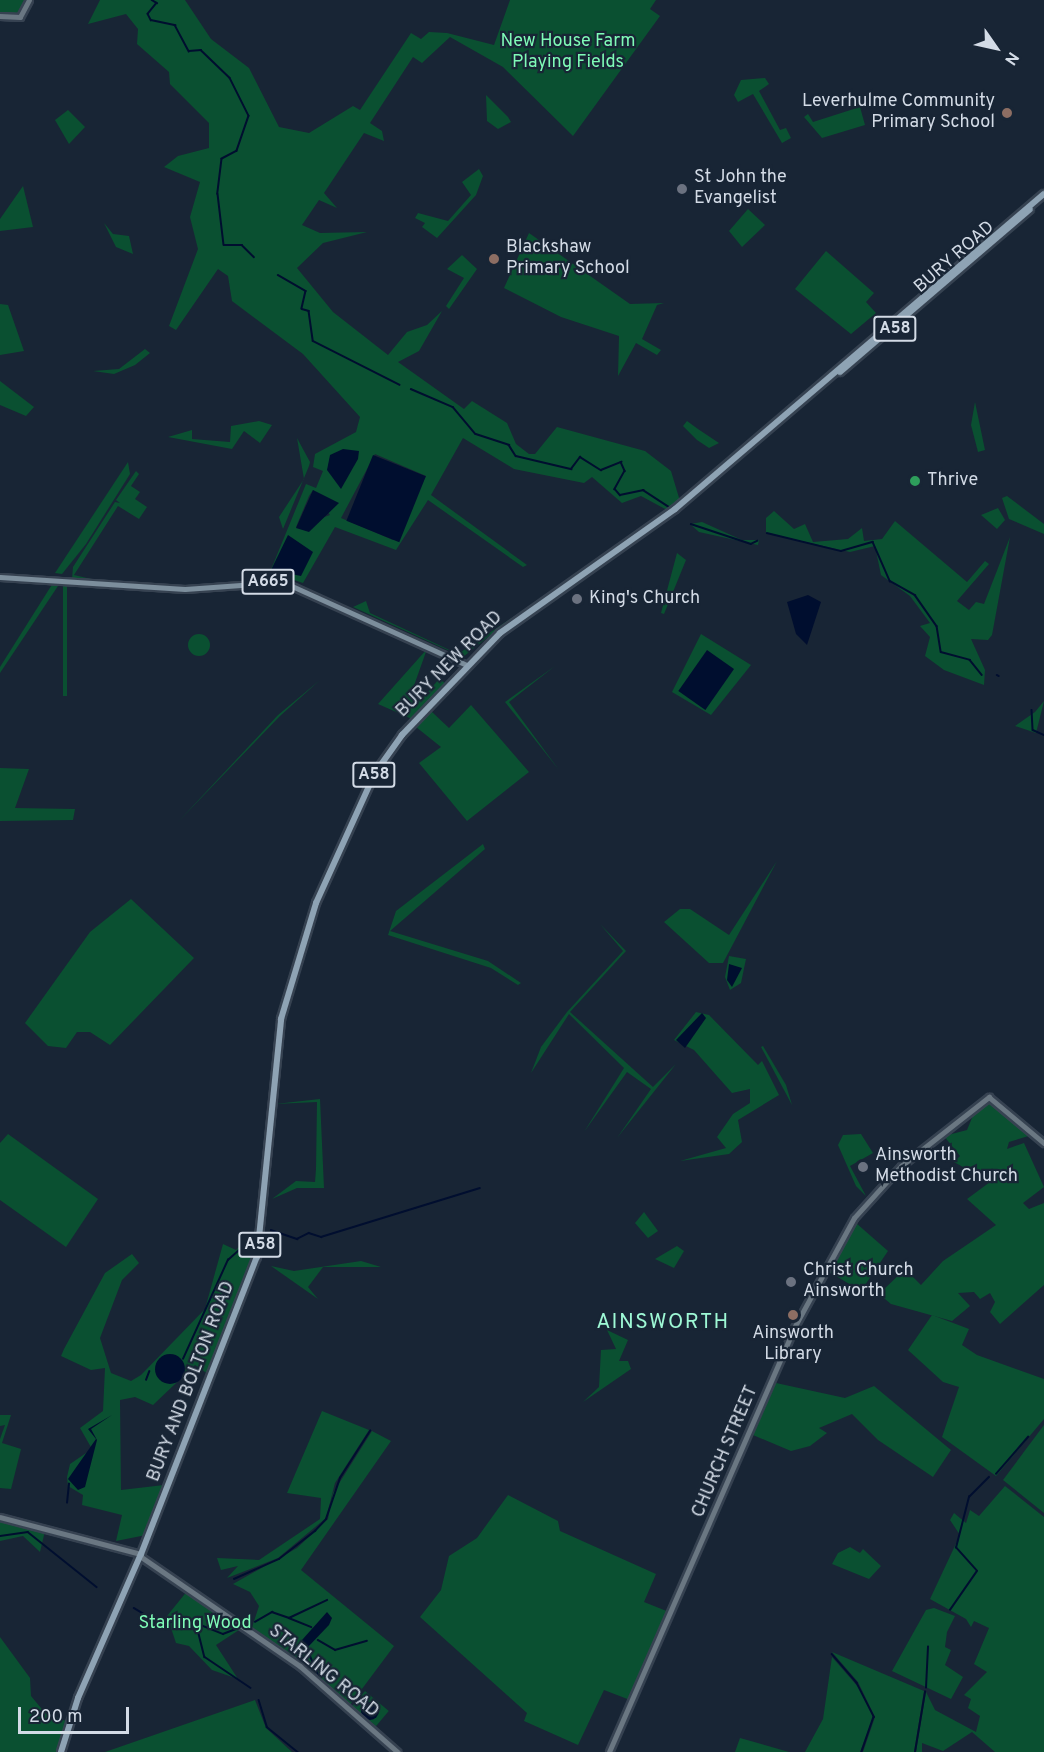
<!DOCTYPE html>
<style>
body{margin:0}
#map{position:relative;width:1044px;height:1752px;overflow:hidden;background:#182535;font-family:Overpass,sans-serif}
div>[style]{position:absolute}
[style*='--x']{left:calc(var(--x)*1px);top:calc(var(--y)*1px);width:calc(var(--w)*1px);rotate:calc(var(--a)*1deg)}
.green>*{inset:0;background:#0a5031;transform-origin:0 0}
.round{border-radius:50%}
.water>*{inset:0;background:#000e2f;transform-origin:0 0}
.stream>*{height:1.5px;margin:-0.75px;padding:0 0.75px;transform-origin:0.75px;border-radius:0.75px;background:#000e2f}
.roads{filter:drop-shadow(2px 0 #364251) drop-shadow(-2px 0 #364251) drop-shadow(0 2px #364251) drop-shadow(0 -2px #364251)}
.secondary>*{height:4.5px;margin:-2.25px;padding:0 2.25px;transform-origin:2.25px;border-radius:2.25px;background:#6a7782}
.primary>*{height:5px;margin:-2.5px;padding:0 2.5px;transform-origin:2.5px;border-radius:2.5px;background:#7c8e9c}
.highway>*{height:6px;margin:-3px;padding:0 3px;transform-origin:3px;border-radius:3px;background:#8ea3b4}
.dots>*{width:16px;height:16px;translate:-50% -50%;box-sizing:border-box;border:3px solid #182535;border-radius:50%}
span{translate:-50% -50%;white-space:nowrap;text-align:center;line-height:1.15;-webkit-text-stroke:4.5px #182535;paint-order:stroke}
.shield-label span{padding:2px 4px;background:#182535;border:2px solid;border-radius:4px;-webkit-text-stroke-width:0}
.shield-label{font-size:16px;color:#d3dbe6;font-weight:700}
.park-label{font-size:18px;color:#7ffbb7}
.poi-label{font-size:18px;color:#d3dbe6}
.right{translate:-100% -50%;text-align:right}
.left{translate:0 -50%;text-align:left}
.street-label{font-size:18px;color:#d3dbe6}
.quarter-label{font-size:21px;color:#9ef8d5;letter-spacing:1.5px}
.north{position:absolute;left:966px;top:18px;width:60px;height:60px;-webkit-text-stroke:4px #182535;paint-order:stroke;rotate:124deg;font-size:16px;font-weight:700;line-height:24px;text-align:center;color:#d3dbe6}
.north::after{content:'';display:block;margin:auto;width:21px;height:27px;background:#d3dbe6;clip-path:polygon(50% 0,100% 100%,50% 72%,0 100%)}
.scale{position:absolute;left:18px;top:1707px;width:111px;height:27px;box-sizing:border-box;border:3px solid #d3dbe6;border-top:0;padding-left:8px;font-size:18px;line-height:21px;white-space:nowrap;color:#d3dbe6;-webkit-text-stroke:4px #182535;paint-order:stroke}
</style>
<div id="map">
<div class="green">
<div style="clip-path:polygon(0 0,26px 0,15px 16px,0 13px)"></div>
<div style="clip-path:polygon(evenodd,100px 0,185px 0,211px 39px,249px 68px,279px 127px,309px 133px,353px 106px,360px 110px,411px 33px,421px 39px,429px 32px,447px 33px,494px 45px,510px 0,656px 0,650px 9px,660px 16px,573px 136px,503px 67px,450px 37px,422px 63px,413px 57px,370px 123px,382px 131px,384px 141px,364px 133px,324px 193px,337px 208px,319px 200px,302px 225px,320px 233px,367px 232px,323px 243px,297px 268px,333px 312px,388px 355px,407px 332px,427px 325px,442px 311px,419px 351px,398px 362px,464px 409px,472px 401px,507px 423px,516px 444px,529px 454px,535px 454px,557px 427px,645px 451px,671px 471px,680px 501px,667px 510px,641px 496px,622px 503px,592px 477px,584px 483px,514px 469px,463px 438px,431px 495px,527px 565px,523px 567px,428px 500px,396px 550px,335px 527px,303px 583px,270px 572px,306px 484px,316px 488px,323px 471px,313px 467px,315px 454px,356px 432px,360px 417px,303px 354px,232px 301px,228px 276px,218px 269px,176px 330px,169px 326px,198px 249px,190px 217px,200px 182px,164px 167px,178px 156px,209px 148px,209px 123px,170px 84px,169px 72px,137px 44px,138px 29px,126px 14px,88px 24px,100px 0,375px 454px,426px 476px,393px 540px,341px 518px,375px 454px,100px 0,313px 490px,330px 515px,296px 527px,309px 496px,313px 490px)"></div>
<div style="clip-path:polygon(765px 78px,769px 84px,759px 91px,780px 130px,786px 128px,791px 138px,782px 143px,753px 94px,738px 102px,734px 95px,741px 80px)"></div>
<div style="clip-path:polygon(486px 95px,508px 117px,511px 122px,498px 129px,487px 121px)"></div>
<div style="clip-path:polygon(860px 107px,865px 125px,822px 138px,804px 117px,808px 114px,813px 122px)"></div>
<div style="clip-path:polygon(68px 110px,85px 127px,69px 144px,55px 120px)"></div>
<div style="clip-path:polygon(479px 169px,483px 176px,476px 195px,437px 238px,422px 227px,425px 223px,415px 218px,418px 213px,448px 221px,471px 195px,462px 182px)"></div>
<div style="clip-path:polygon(23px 186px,33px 227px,0 231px,0 219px)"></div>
<div style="clip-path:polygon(748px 209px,765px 225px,742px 247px,729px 231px)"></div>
<div style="clip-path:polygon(104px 223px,113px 234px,129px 236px,133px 254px,116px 247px)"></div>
<div style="clip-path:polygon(529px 233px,630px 304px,664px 303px,657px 305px,642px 339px,661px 350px,657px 355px,636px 343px,618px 376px,619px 336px,561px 317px,504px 288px)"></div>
<div style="clip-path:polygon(826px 251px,874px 293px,866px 302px,876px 313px,851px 334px,795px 289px)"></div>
<div style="clip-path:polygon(462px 255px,477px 269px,449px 309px,446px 306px,464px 278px,447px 269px)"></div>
<div style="clip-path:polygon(0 304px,8px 305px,24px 351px,0 355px)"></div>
<div style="clip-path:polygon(145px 349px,150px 353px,135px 365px,114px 374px,93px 371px,119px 369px)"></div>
<div style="clip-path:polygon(0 381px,34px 407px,26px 416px,0 405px)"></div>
<div style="clip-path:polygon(975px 402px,985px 450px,978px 452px,971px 425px)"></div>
<div style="clip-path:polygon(259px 421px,272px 425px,260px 443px,244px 431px,232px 449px,168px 437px,192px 430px,192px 439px,230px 442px,231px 426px)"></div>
<div style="clip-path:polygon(687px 421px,698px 429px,719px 443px,709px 448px,697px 440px,683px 426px)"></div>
<div style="clip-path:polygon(297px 438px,310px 462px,309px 466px,283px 529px,279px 517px,304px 479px)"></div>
<div style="clip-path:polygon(128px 462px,130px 474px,86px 544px,62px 574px,55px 573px)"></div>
<div style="clip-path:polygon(136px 471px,139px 474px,131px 486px,140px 492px,135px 499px,147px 507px,139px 519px,118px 506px,74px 575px,91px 579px,72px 579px,73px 567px,115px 502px,120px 503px,116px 500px)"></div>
<div style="clip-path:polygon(1007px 496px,1044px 524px,1044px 534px,1009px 519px,1002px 498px)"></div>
<div style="clip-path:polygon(998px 508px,1005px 520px,997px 529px,981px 515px)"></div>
<div style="clip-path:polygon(774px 511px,794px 529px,805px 524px,813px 542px,848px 539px,862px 528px,864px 541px,882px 539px,895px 521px,967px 582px,985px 561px,989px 564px,957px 601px,969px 610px,976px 602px,984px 604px,1010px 537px,992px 635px,988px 640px,971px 639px,985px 670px,984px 685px,944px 670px,925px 656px,930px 637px,920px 626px,930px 623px,910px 596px,881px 575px,875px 546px,850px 552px,766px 533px,766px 518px)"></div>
<div style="clip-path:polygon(702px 522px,742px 540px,759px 540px,758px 545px,699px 532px,690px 524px)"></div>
<div style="clip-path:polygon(677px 553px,686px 560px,664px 614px,661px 613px)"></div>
<div style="clip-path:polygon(53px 583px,60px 583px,0 673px,0 667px)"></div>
<div style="left:63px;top:583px;width:4px;height:113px"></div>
<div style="clip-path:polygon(366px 601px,370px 613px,458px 654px,513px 617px,463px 657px,353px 607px)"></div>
<div class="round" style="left:188px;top:634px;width:22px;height:22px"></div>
<div style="clip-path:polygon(701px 634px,751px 665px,711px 715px,672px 692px)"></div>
<div style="clip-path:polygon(427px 649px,411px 694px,422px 699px,439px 679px,445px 683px,412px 719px,378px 704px)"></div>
<div style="clip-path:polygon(555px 666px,509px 702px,559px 770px,505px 702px)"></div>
<div style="clip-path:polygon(320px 680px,280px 716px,177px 823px,278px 715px)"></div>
<div style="clip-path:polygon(1044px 701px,1036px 733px,1015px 726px,1035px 712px)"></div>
<div style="clip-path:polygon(471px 705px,529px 772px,467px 821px,419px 763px,441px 747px,416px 727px,431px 711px,449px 728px)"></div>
<div style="clip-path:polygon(0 768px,29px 769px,15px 808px,75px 809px,73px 820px,0 821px)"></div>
<div style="clip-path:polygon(483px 844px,485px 849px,390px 931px,488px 961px,521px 983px,518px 985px,491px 968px,388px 935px,396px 911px)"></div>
<div style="clip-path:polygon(777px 861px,723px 963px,709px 963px,664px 922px,680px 909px,690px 909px,729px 935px)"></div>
<div style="clip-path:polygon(131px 899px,194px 958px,110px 1045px,90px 1032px,77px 1032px,66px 1048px,48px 1046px,25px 1023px,90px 932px)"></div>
<div style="clip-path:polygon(600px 924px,626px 951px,570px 1012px,653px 1087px,676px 1064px,617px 1138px,651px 1089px,627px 1072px,584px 1132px,624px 1068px,569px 1014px,531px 1073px,541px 1047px,567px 1012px,623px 951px)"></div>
<div style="clip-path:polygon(729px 956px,746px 959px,741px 983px,730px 990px,725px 977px)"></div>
<div style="clip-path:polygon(696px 1012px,709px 1015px,758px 1065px,762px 1061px,779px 1095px,738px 1120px,742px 1142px,729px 1154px,680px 1161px,726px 1148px,717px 1137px,733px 1114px,750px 1103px,750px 1089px,732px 1093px,694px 1050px,674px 1040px)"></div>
<div style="clip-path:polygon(763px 1046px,786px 1085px,792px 1105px,761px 1047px)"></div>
<div style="clip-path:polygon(320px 1099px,324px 1188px,297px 1188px,272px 1199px,296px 1181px,315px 1182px,316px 1169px,317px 1102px,275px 1104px)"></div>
<div style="clip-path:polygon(993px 1100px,1032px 1135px,1009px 1142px,1007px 1149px,1024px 1143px,1044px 1187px,1023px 1203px,1029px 1209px,1044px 1203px,1044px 1285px,1000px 1324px,990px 1312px,995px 1302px,990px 1293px,980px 1299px,974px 1292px,958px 1293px,970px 1306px,952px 1321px,891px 1304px,879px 1294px,905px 1269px,921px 1285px,943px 1261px,996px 1225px,967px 1199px,990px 1182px,954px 1162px,960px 1156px,944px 1136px,967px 1130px,974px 1113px)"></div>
<div style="clip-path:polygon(8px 1134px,98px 1199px,66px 1247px,0 1200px,0 1143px)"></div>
<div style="clip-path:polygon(861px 1134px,873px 1153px,850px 1166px,866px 1196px,856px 1186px,838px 1145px,843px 1135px)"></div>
<div style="clip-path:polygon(644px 1212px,658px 1231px,648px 1238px,635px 1223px)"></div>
<div style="clip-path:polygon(856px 1223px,888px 1251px,861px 1291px,826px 1270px)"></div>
<div style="clip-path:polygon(258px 1228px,254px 1256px,208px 1374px,195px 1365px,153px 1405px,135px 1397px,120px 1400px,121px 1490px,164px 1485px,146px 1535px,116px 1541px,122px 1515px,82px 1505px,83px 1495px,68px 1486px,67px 1477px,70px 1464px,92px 1449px,80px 1428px,103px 1411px,105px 1368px,91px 1370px,61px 1356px,64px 1349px,105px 1273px,132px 1254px,139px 1263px,122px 1280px,100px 1338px,111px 1373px,131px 1381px,141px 1375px,205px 1309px,223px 1244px,236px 1250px)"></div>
<div style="clip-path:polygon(677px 1246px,684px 1251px,674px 1268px,655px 1259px)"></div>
<div style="clip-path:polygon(361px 1261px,381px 1267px,323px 1267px,308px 1287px,318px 1299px,271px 1266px,294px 1271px)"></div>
<div style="clip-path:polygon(932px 1315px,969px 1329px,962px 1345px,977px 1355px,1044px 1379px,1044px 1419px,996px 1476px,942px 1437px,959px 1387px,943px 1382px,908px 1350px)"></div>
<div style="clip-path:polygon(607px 1330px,628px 1340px,619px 1361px,628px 1361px,631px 1369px,583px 1402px,599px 1387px,601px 1350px,616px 1349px)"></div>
<div style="clip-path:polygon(776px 1383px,845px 1398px,874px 1386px,951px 1450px,933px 1477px,878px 1440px,852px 1414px,819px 1428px,827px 1433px,810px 1446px,791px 1451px,753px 1435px)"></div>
<div style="clip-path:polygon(322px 1411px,369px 1430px,335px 1483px,326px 1518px,278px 1558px,227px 1578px,238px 1566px,221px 1570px,217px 1558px,259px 1560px,320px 1519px,321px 1498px,287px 1493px)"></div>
<div style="clip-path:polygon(0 1415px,11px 1415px,2px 1443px,21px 1449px,11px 1489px,0 1488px,0 1439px,5px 1425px,0 1426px)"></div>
<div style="clip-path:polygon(1044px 1425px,1044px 1513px,1003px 1480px)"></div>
<div style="clip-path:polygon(372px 1431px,391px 1441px,301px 1570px,394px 1646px,350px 1705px,252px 1627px,259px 1606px,250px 1592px,233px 1584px,297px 1548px,328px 1519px,333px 1493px)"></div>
<div style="clip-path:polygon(1005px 1486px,1044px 1517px,1044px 1752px,995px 1752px,972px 1732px,943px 1751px,922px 1743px,922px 1752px,916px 1752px,926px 1692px,935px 1710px,976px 1732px,980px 1716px,968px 1708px,971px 1699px,964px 1695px,987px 1672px,974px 1664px,989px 1628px,974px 1621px,971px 1627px,966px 1619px,930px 1599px,960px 1535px,950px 1520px,954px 1513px,966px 1523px,970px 1510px,979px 1516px)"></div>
<div style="clip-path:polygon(508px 1495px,558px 1521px,560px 1531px,656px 1574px,644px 1602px,669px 1612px,630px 1700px,604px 1690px,578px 1745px,524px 1721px,527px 1713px,420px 1617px,441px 1590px,449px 1556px,477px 1538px)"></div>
<div style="clip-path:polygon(0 1521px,45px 1531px,40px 1552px,23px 1536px,0 1541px)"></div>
<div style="clip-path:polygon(850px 1547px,860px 1553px,863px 1549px,881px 1566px,869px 1579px,832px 1564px,838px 1553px)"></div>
<div style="clip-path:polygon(188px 1590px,242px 1628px,216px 1645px,238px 1679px,212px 1670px,189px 1646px,176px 1643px,167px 1616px)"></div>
<div style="clip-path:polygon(934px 1608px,955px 1616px,947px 1632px,945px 1647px,951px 1650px,945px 1665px,963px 1677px,951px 1699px,892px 1671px,926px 1610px)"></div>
<div style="clip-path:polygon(0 1637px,30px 1678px,31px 1696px,46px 1714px,66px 1721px,57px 1752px,0 1752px)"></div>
<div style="clip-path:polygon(832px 1652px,924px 1691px,914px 1752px,863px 1752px,875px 1717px,858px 1682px)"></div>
<div style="clip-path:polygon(832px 1657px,859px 1688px,873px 1717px,860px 1752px,805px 1752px,823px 1719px)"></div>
<div style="left:365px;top:1691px;width:31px;height:20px;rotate:40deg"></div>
<div style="clip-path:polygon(255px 1700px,266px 1728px,292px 1752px,105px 1752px)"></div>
<div style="clip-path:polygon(740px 1738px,789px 1752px,735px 1752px)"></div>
</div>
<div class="water">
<div style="clip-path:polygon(343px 449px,359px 451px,358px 459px,341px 489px,327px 470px,330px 455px)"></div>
<div style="left:373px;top:455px;width:57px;height:71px;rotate:22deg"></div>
<div style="clip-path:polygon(313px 490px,339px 503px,309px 532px,296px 528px)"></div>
<div style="clip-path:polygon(288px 535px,313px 552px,301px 576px,271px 570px)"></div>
<div style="clip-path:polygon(808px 595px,821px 602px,807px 645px,796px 634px,787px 602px)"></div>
<div style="left:707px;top:650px;width:33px;height:50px;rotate:35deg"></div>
<div style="clip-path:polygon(729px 964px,742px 968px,732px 987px,727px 980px)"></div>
<div style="clip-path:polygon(702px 1013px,706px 1018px,685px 1048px,676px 1040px)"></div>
<div class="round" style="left:155px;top:1354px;width:30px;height:30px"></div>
<div style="clip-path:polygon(112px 1415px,91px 1429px,97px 1440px,85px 1487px,78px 1490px,68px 1479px,96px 1439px,88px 1429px)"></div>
<div style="clip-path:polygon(327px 1612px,332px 1618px,329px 1625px,307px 1648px,302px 1640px)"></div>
<div class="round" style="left:361px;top:1702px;width:18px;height:18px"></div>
</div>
<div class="stream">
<div style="--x:152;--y:0;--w:6;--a:31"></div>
<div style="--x:157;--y:3;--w:14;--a:129"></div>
<div style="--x:148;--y:14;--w:7;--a:63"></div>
<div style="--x:151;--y:20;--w:25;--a:12"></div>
<div style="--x:175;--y:25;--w:30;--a:62"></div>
<div style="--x:189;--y:51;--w:12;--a:-5"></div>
<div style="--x:201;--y:50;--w:40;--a:44"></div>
<div style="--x:230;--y:78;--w:42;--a:63.4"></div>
<div style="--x:249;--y:116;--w:37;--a:109"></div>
<div style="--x:237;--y:151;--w:17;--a:152"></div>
<div style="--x:222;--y:159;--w:35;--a:97"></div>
<div style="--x:218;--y:194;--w:51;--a:83.3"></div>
<div style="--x:224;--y:245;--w:18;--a:0"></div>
<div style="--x:242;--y:245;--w:17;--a:45"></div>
<div style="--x:278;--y:275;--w:32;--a:30"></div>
<div style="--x:306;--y:291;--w:18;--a:103"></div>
<div style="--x:302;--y:309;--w:7;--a:16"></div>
<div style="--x:309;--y:311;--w:30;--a:82"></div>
<div style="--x:313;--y:341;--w:97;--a:26.8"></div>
<div style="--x:411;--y:389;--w:46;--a:23.2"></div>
<div style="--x:453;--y:407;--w:35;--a:50"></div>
<div style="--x:476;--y:434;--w:35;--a:18"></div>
<div style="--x:509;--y:445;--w:13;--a:58"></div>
<div style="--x:516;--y:456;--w:57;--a:13.3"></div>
<div style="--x:571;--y:469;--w:15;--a:-53"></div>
<div style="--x:580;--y:457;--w:25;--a:32"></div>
<div style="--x:601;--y:470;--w:22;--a:-22"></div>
<div style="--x:621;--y:462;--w:10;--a:66"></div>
<div style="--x:625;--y:471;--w:21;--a:119"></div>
<div style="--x:615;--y:489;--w:8;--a:50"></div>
<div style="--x:620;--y:495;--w:24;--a:-12"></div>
<div style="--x:643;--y:490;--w:31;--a:33"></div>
<div style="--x:691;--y:524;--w:63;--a:18.4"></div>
<div style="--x:751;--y:544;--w:7;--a:-27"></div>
<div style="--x:767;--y:533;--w:76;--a:13.7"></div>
<div style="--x:841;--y:551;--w:33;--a:-16"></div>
<div style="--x:873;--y:542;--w:43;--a:66.4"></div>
<div style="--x:890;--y:581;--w:29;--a:29"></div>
<div style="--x:915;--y:595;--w:38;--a:55"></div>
<div style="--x:937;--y:626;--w:26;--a:81"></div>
<div style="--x:941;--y:652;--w:30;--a:15"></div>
<div style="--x:970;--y:660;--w:19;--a:51"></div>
<div style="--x:997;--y:675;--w:2;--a:27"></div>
<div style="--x:1032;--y:710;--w:20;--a:87"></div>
<div style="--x:1033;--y:730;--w:12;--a:24"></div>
<div style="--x:271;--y:1230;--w:28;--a:19"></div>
<div style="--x:297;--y:1239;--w:13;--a:-27"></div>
<div style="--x:309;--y:1233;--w:13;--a:18"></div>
<div style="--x:321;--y:1237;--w:166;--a:-17.1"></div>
<div style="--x:183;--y:1359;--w:109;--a:-65.6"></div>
<div style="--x:228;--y:1260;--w:36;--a:-42"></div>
<div style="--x:146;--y:1380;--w:9;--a:-69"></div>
<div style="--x:996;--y:1474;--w:49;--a:-49.1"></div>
<div style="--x:67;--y:1503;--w:19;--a:-84"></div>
<div style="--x:0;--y:1536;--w:28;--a:-8"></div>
<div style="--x:28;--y:1532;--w:88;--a:38.6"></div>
<div style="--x:234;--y:1579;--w:49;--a:-24"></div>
<div style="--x:279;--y:1559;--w:46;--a:-37.9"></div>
<div style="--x:315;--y:1531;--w:16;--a:-47"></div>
<div style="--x:326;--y:1519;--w:43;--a:-71.1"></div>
<div style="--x:340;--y:1478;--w:56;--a:-57.4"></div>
<div style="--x:134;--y:1608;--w:31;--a:31"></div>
<div style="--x:161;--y:1624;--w:25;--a:-11"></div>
<div style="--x:186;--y:1619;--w:40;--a:22"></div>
<div style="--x:223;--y:1634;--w:14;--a:-21"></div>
<div style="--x:950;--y:1610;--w:47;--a:-55.3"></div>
<div style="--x:977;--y:1571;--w:31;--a:-132"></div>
<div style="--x:956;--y:1548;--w:53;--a:-75.7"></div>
<div style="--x:969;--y:1497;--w:28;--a:-45"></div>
<div style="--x:289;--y:1618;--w:24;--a:22"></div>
<div style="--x:255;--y:1622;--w:20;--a:-30"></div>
<div style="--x:272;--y:1612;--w:18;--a:19"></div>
<div style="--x:289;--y:1618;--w:42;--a:-25.3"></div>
<div style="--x:197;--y:1626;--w:32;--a:76"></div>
<div style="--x:205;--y:1657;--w:55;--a:34"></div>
<div style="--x:318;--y:1640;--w:20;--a:30"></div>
<div style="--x:335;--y:1650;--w:33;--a:-16"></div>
<div style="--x:307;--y:1648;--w:30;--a:67"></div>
<div style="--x:832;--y:1654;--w:38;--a:49"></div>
<div style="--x:857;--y:1683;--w:38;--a:63"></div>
<div style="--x:874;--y:1717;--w:37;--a:109"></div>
<div style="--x:926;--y:1688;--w:41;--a:-87.2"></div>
<div style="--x:259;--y:1700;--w:28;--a:73"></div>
<div style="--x:267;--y:1727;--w:40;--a:39"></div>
<div style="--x:915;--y:1752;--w:61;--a:-80.5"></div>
</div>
<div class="roads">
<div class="secondary">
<div style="--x:0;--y:16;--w:20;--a:3"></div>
<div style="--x:20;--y:17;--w:19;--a:-62"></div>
<div style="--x:0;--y:1517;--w:146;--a:14.7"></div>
<div style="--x:140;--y:1556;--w:194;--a:34.5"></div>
<div style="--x:300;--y:1666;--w:130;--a:41.3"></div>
<div style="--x:609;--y:1752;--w:463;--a:-66.4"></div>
<div style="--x:794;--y:1328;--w:125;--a:-61.4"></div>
<div style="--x:854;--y:1218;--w:70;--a:-47.9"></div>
<div style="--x:901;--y:1166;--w:112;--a:-38.1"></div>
<div style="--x:989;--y:1097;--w:72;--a:39.9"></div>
</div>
<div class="primary">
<div style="--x:0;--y:577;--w:185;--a:3.7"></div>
<div style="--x:185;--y:589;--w:98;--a:-4.1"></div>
<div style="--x:283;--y:582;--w:202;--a:24.3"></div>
</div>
<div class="highway">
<div style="--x:840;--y:372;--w:250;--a:-40.6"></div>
<div style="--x:61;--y:1752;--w:57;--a:-72.5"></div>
<div style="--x:78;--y:1698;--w:157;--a:-66.4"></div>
<div style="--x:141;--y:1554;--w:319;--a:-68.7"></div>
<div style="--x:257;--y:1257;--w:239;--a:-84.2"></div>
<div style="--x:281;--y:1019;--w:121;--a:-73.2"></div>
<div style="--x:316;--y:903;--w:143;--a:-65.6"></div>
<div style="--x:375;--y:773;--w:47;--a:-54.6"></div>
<div style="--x:402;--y:735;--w:141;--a:-46.1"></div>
<div style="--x:500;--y:633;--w:214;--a:-35.3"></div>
<div style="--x:675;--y:509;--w:485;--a:-40.5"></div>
</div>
</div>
<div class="dots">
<div style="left:1007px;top:113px;background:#8d6e63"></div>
<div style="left:682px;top:189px;background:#6b7280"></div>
<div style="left:494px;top:259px;background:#8d6e63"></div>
<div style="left:915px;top:481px;background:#2e9e5b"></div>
<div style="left:577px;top:599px;background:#6b7280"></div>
<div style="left:863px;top:1167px;background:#6b7280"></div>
<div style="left:791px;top:1282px;background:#6b7280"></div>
<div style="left:793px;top:1315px;background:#8d6e63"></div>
</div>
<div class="shield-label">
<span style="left:895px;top:329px">A58</span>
<span style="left:268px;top:582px">A665</span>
<span style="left:374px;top:775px">A58</span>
<span style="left:260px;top:1245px">A58</span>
</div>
<div class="park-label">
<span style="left:568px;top:53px">New House Farm<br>Playing Fields</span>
<span style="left:195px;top:1624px">Starling Wood</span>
</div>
<div class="poi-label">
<span class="right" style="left:995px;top:113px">Leverhulme Community<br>Primary School</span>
<span class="left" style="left:694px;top:189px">St John the<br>Evangelist</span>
<span class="left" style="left:506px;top:259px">Blackshaw<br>Primary School</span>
<span class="left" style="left:927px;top:481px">Thrive</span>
<span class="left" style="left:589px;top:599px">King's Church</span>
<span class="left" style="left:875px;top:1167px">Ainsworth<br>Methodist Church</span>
<span class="left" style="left:803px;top:1282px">Christ Church<br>Ainsworth</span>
<span style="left:793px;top:1345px">Ainsworth<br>Library</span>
</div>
<div class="street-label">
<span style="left:955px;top:258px;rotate:-41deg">BURY ROAD</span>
<span style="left:450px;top:665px;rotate:-45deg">BURY NEW ROAD</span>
<span style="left:192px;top:1382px;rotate:-69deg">BURY AND BOLTON ROAD</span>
<span style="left:726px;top:1452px;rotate:-67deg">CHURCH STREET</span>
<span style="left:323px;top:1672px;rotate:39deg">STARLING ROAD</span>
</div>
<div class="quarter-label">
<span style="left:663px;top:1323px">AINSWORTH</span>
</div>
<div class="north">N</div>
<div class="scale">200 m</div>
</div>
